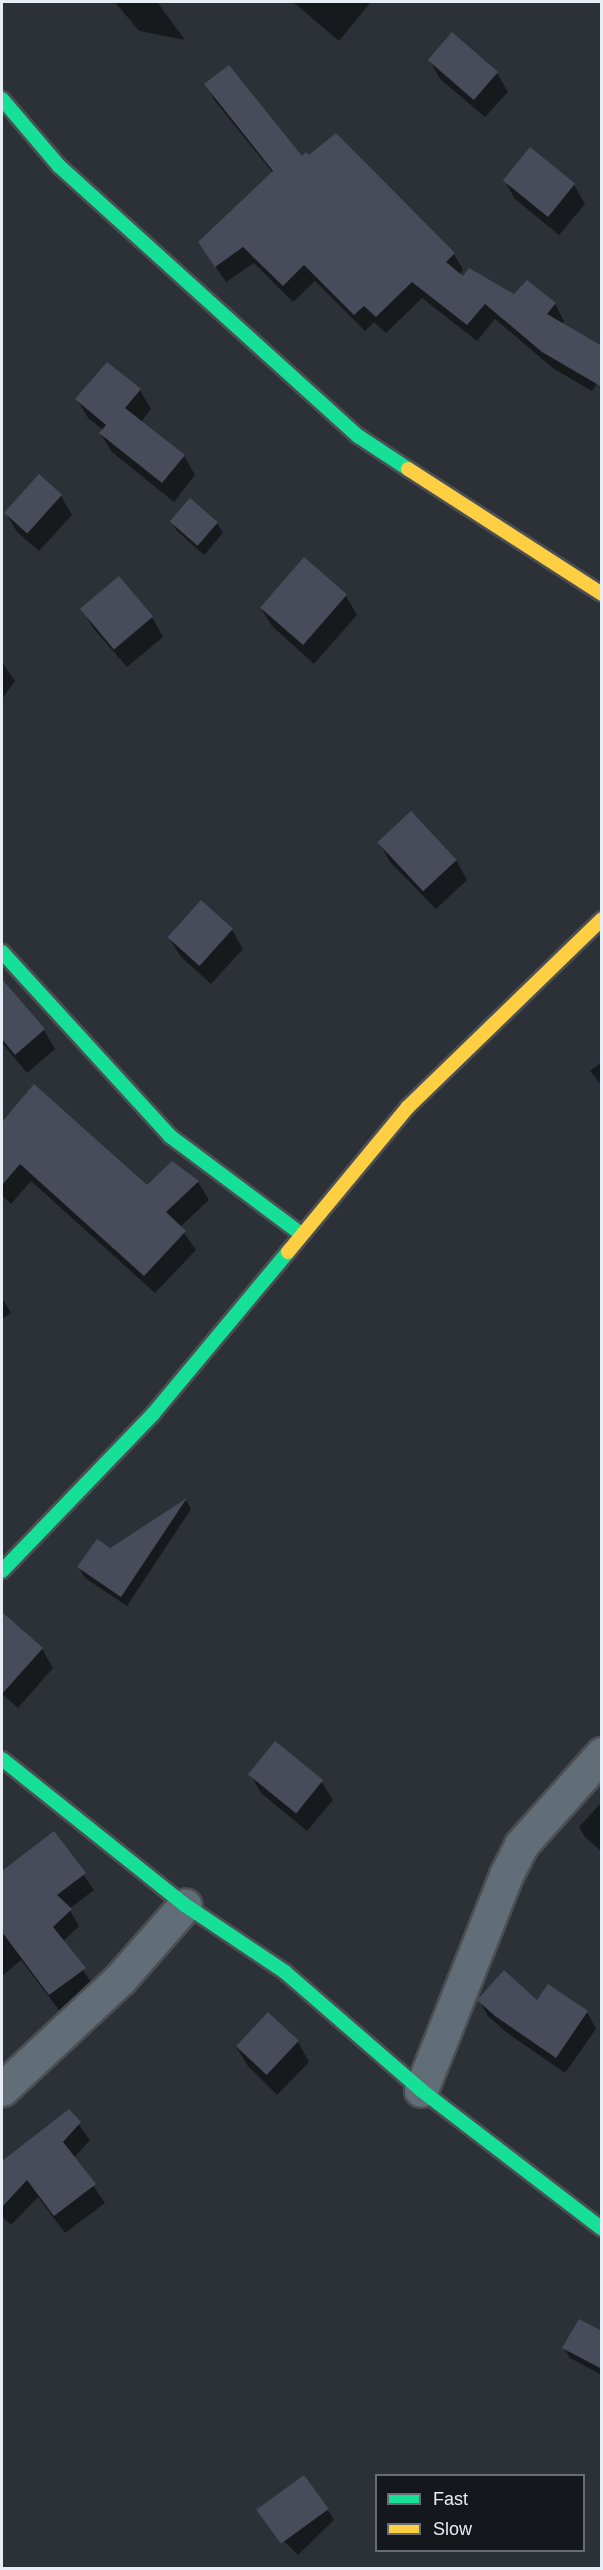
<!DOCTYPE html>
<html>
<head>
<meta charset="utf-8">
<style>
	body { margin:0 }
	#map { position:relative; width:603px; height:2570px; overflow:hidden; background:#2c3137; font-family:Arial,sans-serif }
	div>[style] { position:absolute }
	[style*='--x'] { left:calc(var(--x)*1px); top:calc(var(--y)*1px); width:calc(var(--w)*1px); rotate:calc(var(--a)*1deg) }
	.shadow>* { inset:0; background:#0007 }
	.building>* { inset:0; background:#484b59; transform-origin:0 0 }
	.roads { filter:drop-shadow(2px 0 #4b4f54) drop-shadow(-2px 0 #4b4f54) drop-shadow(0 2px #4b4f54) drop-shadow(0 -2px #4b4f54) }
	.street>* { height:33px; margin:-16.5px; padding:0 16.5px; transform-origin:16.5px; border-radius:16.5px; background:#616e78 }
	.fast>* { height:14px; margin:-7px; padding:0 7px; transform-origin:7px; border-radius:7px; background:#16e098 }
	.slow>* { height:14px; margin:-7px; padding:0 7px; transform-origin:7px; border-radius:7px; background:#ffcf43 }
	span { translate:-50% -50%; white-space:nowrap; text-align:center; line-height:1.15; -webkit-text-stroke:4.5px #14181d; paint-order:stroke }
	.frame { position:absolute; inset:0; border:3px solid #e7edf4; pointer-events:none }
	.legend { position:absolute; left:375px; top:2474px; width:210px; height:78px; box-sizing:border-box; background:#14181d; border:2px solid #686d73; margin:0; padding:8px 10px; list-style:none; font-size:18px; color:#e7edf4 }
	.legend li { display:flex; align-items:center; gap:12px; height:30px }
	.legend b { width:30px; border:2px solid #686d73 }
</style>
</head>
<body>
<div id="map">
	<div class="shadow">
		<i style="clip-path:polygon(115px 2px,157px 2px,185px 40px,139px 31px)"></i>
		<i style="clip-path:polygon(293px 2px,371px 2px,339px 41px)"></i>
		<i style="clip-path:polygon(429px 59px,497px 73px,508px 92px,485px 117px,440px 79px)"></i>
		<i style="clip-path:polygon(206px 84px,302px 159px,454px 254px,463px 270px,459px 275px,515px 296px,555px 304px,564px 321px,562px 324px,602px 375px,592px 391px,554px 369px,495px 319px,477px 341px,422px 298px,386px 333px,374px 322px,365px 331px,315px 281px,293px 302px,254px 263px,226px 282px,199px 242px,273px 173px,215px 101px)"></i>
		<i style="clip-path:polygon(504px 180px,574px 185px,585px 204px,559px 235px,515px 199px)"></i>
		<i style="clip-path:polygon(140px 390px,151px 409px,141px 422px,184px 456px,195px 475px,174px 502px,112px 452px,100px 433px,103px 430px,88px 418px,77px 399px)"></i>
		<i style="clip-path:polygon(39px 476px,61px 496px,72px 515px,39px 551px,17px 532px,6px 513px)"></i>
		<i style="clip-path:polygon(171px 521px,217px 523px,223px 533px,204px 555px,177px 531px)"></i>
		<i style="clip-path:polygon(304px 559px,346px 596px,357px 615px,314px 664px,272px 626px,260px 607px)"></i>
		<i style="clip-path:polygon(82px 609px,152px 617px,163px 637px,127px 667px,93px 628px)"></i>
		<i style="clip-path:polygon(2px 662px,15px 681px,2px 699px)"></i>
		<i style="clip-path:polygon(379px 842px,456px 860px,467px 880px,436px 909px,390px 862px)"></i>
		<i style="clip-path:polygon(232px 930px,243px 949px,211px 984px,181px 957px,169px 938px)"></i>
		<i style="clip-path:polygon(15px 997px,44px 1030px,55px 1049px,27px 1073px,2px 1043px,2px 1008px)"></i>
		<i style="clip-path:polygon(602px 1062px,602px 1086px,590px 1071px)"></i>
		<i style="clip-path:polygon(34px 1087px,147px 1188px,172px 1163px,198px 1182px,209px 1200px,180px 1227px,196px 1250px,155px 1293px,31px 1181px,11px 1204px,2px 1195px,2px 1124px)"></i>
		<i style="clip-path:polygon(2px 1298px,11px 1313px,2px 1319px)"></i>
		<i style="clip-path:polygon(186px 1500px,191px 1509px,127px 1606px,85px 1578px,79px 1567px)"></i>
		<i style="clip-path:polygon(8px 1620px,42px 1649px,53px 1668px,18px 1708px,2px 1694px,2px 1627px)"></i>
		<i style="clip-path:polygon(250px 1774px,321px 1781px,333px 1800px,307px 1831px,261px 1793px)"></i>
		<i style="clip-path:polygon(602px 1802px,602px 1852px,585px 1837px,579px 1827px)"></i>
		<i style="clip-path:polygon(54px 1833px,94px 1890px,69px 1909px,79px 1926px,63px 1941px,93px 1985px,59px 2010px,21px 1960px,2px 1976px,2px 1873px)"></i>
		<i style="clip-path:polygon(479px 2000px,537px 2003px,587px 2012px,596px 2029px,565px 2073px,506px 2032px,488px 2016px)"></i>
		<i style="clip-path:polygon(268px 2014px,298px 2042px,309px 2062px,277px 2095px,248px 2066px,236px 2047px)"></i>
		<i style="clip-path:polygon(69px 2111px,90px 2140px,74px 2158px,105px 2203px,65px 2233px,38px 2197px,11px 2225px,2px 2216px,2px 2163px)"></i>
		<i style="clip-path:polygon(602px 2333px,602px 2375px,570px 2358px,564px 2348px)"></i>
		<i style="clip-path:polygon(328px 2510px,334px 2520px,298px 2555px,270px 2527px,264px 2517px)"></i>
	</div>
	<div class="building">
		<i style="left:452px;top:32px;width:61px;height:37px;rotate:41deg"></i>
		<i style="clip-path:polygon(229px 65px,302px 156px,306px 152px,309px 155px,336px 133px,455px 253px,446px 262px,463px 276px,469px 268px,514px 294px,527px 280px,556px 303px,547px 314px,602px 346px,602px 387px,542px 352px,485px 304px,467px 325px,412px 282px,376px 317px,364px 306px,354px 315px,304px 265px,283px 286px,243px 247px,215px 267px,198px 242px,273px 171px,204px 84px)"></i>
		<i style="left:530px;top:147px;width:58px;height:43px;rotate:39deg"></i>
		<i style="clip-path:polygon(107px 362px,141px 389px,125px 408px,185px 455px,162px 483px,99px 433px,106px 425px,75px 399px)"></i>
		<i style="left:39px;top:474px;width:31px;height:52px;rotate:42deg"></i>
		<i style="left:190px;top:498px;width:37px;height:31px;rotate:41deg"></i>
		<i style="left:304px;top:557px;width:57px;height:67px;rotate:41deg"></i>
		<i style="left:119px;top:576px;width:53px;height:51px;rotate:50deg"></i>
		<i style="left:411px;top:811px;width:67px;height:46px;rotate:47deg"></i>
		<i style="left:201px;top:900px;width:43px;height:50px;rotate:42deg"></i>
		<i style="clip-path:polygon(2px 979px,45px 1029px,15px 1055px,2px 1039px)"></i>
		<i style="clip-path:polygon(34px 1084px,147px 1185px,172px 1161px,199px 1181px,166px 1212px,186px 1231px,144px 1276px,20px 1164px,2px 1185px,2px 1122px)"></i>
		<i style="clip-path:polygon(187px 1498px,121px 1597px,77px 1567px,97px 1539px,110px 1548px)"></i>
		<i style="clip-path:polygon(2px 1612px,43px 1648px,2px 1694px)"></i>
		<i style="left:275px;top:1741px;width:62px;height:43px;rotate:39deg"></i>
		<i style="clip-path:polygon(54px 1831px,86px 1873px,57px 1895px,72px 1909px,53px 1927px,86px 1968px,49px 1995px,2px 1932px,2px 1871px)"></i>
		<i style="clip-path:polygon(504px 1970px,537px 2000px,548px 1984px,588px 2011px,556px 2058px,495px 2016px,477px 2000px)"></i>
		<i style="left:268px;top:2012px;width:42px;height:47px;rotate:43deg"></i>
		<i style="clip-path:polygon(69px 2109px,81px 2122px,63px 2142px,96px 2184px,54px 2216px,27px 2180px,2px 2207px,2px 2161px)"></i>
		<i style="clip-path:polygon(579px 2319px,602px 2331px,602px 2369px,562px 2348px)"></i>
		<i style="left:304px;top:2475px;width:42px;height:59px;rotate:54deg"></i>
	</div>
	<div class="roads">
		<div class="street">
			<i style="--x:2;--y:2089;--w:161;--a:-43"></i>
			<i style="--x:120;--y:1979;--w:98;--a:-48.7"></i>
			<i style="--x:421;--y:2090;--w:231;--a:-68.4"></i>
			<i style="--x:506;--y:1875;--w:34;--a:-63"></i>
			<i style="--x:521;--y:1845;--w:122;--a:-48.3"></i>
		</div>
		<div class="fast">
			<i style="--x:2;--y:99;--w:88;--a:49.6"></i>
			<i style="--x:59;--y:166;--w:403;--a:42.1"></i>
			<i style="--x:358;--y:436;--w:60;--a:33.4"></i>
			<i style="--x:2;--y:952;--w:249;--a:47.6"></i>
			<i style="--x:170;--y:1136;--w:164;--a:36.8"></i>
			<i style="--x:2;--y:1571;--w:218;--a:-46.1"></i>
			<i style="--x:153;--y:1414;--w:211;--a:-50.2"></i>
			<i style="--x:2;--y:1759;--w:234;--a:38.6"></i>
			<i style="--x:185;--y:1905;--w:120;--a:33.8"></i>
			<i style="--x:285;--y:1972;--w:180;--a:40.9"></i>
			<i style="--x:421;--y:2090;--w:228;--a:37.5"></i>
		</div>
		<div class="slow">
			<i style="--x:408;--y:469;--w:231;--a:32.8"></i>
			<i style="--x:288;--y:1252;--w:188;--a:-50.4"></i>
			<i style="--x:408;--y:1107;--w:270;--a:-44.1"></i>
		</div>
	</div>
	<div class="frame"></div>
	<ul class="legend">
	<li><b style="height:8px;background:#16e098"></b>Fast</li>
	<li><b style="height:8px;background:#ffcf43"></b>Slow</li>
	</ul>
</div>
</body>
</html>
